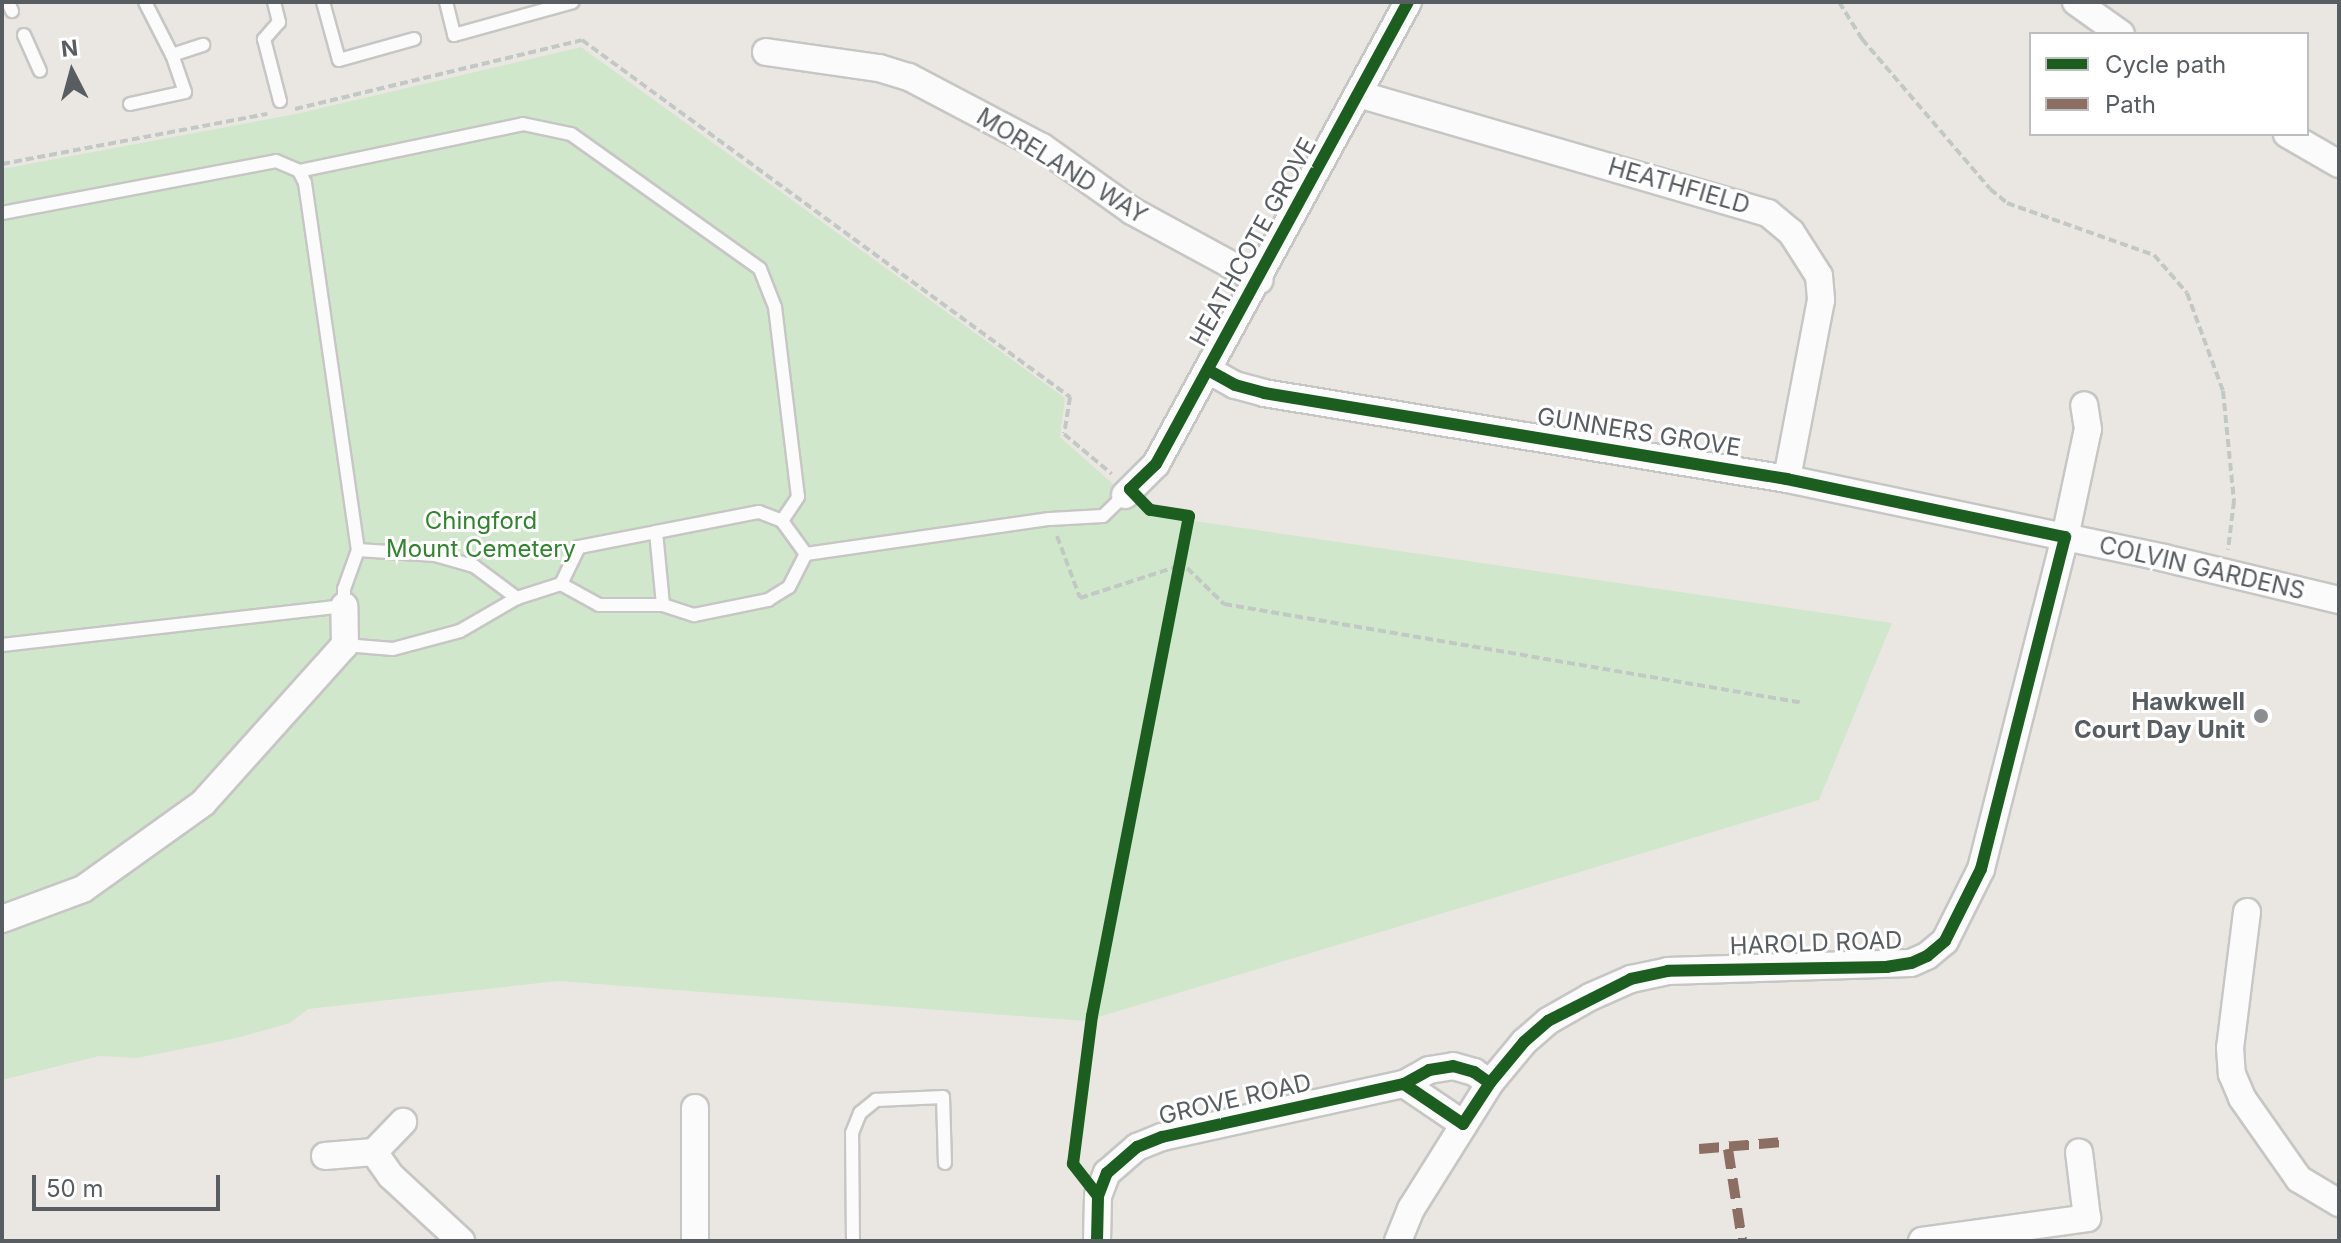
<!DOCTYPE html>
<html>
<head>
<meta charset="utf-8">
<style>
	body { margin:0 }
	#map { position:relative; width:2341px; height:1243px; overflow:hidden; background:#eae7e2; font-family:Inter,sans-serif }
	div>[style] { position:absolute }
	[style*='--x'] { left:calc(var(--x)*1px); top:calc(var(--y)*1px); width:calc(var(--w)*1px); rotate:calc(var(--a)*1deg) }
	.green>* { inset:0; background:#d1e7cb }
	.path>* { height:4px; margin-top:-2px; transform-origin:0; background:repeating-linear-gradient(90deg,#c2c9c5 0 8px,transparent 0 12px) }
	.roads { filter:drop-shadow(2px 0 #c6c6c5) drop-shadow(-2px 0 #c6c6c5) drop-shadow(0 2px #c6c6c5) drop-shadow(0 -2px #c6c6c5) }
	.lane>* { height:12px; margin:-6px; padding:0 6px; transform-origin:6px; border-radius:6px; background:#fcfbfb }
	.street>* { height:26px; margin:-13px; padding:0 13px; transform-origin:13px; border-radius:13px; background:#fcfbfb }
	.quiet>* { height:10px; margin-top:-5px; transform-origin:0; background:repeating-linear-gradient(90deg,#8d6e63 0 20px,transparent 0 30px) }
	.cycleway>* { height:12px; margin:-6px; padding:0 6px; transform-origin:6px; border-radius:6px; background:#1b5e20 }
	.dots>* { width:22px; height:22px; translate:-50% -50%; box-sizing:border-box; border:4px solid #fff; border-radius:50% }
	span { translate:-50% -50%; white-space:nowrap; text-align:center; line-height:1.15; -webkit-text-stroke:6px #fff; paint-order:stroke }
	.street-label { font-size:24px; color:#585d62 }
	.park-label { font-size:24px; color:#31842e }
	.poi-label { font-size:24px; color:#585d62; font-weight:700 }
	.right { translate:-100% -50%; text-align:right }
	.frame { position:absolute; inset:0; border:4px solid #585d62; pointer-events:none }
	.legend { position:absolute; left:2029px; top:32px; width:280px; height:104px; box-sizing:border-box; background:#fff; border:2px solid #bcbec0; margin:0; padding:10px 14px; list-style:none; font-size:24px; color:#585d62 }
	.legend li { display:flex; align-items:center; gap:16px; height:40px }
	.legend b { width:40px; border:2px solid #bcbec0 }
	.north { position:absolute; left:32px; top:32px; width:80px; height:80px; -webkit-text-stroke:6px #fff; paint-order:stroke; rotate:354deg; font-size:22px; font-weight:700; line-height:32px; text-align:center; color:#585d62 }
	.north::after { content:''; display:block; margin:auto; width:28px; height:36px; background:#585d62; clip-path:polygon(50% 0,100% 100%,50% 72%,0 100%) }
	.scale { position:absolute; left:32px; top:1175px; width:188px; height:36px; box-sizing:border-box; border:4px solid #585d62; border-top:0; padding-left:10px; font-size:24px; line-height:28px; white-space:nowrap; color:#585d62; -webkit-text-stroke:6px #fff; paint-order:stroke }
</style>
</head>
<body>
<div id="map">
	<div class="green">
		<i style="clip-path:polygon(581px 47px,1065px 398px,1060px 437px,1147px 514px,1892px 623px,1819px 800px,1085px 1021px,558px 981px,308px 1009px,290px 1023px,237px 1038px,137px 1058px,99px 1056px,2px 1080px,2px 169px,296px 114px)"></i>
	</div>
	<div class="path">
		<i style="--x:1839;--y:2;--w:44;--a:58.1"></i>
		<i style="--x:1862;--y:39;--w:197;--a:49.5"></i>
		<i style="--x:1990;--y:189;--w:22;--a:39"></i>
		<i style="--x:2007;--y:203;--w:156;--a:19.5"></i>
		<i style="--x:2154;--y:255;--w:50;--a:49"></i>
		<i style="--x:2187;--y:293;--w:104;--a:69.8"></i>
		<i style="--x:2223;--y:391;--w:111;--a:84.3"></i>
		<i style="--x:2234;--y:501;--w:49;--a:97"></i>
		<i style="--x:295;--y:109;--w:295;--a:-13.5"></i>
		<i style="--x:582;--y:40;--w:605;--a:36.19"></i>
		<i style="--x:1070;--y:397;--w:37;--a:99"></i>
		<i style="--x:1064;--y:434;--w:62;--a:39.8"></i>
		<i style="--x:2;--y:164;--w:270;--a:-10.7"></i>
		<i style="--x:1057;--y:536;--w:66;--a:69.6"></i>
		<i style="--x:1080;--y:598;--w:101;--a:-17.9"></i>
		<i style="--x:1176;--y:567;--w:11;--a:5"></i>
		<i style="--x:1187;--y:568;--w:52;--a:44.2"></i>
		<i style="--x:1224;--y:604;--w:588;--a:9.69"></i>
		<i style="--x:1080;--y:1174;--w:12;--a:-125"></i>
		<i style="--x:1073;--y:1164;--w:149;--a:-82.7"></i>
		<i style="--x:1092;--y:1016;--w:509;--a:-79.02"></i>
		<i style="--x:1189;--y:516;--w:43;--a:-167.9"></i>
	</div>
	<div class="roads">
		<div class="lane">
			<i style="--x:8;--y:2;--w:10;--a:66"></i>
			<i style="--x:145;--y:2;--w:59;--a:63"></i>
			<i style="--x:274;--y:2;--w:21;--a:76"></i>
			<i style="--x:279;--y:22;--w:23;--a:131"></i>
			<i style="--x:264;--y:39;--w:64;--a:75.5"></i>
			<i style="--x:323;--y:2;--w:60;--a:74.6"></i>
			<i style="--x:339;--y:60;--w:78;--a:-15.6"></i>
			<i style="--x:446;--y:2;--w:34;--a:76"></i>
			<i style="--x:454;--y:35;--w:123;--a:-15.5"></i>
			<i style="--x:24;--y:35;--w:39;--a:66"></i>
			<i style="--x:130;--y:104;--w:56;--a:-12.3"></i>
			<i style="--x:185;--y:92;--w:39;--a:-109"></i>
			<i style="--x:172;--y:55;--w:33;--a:-18"></i>
			<i style="--x:299;--y:171;--w:229;--a:-11.8"></i>
			<i style="--x:523;--y:124;--w:49;--a:11.8"></i>
			<i style="--x:571;--y:134;--w:232;--a:35.5"></i>
			<i style="--x:760;--y:269;--w:41;--a:68.5"></i>
			<i style="--x:775;--y:307;--w:191;--a:83.1"></i>
			<i style="--x:798;--y:497;--w:29;--a:124"></i>
			<i style="--x:2;--y:213;--w:279;--a:-10.7"></i>
			<i style="--x:276;--y:161;--w:25;--a:23"></i>
			<i style="--x:299;--y:171;--w:13;--a:63"></i>
			<i style="--x:305;--y:183;--w:371;--a:81.8"></i>
			<i style="--x:358;--y:550;--w:41;--a:109.7"></i>
			<i style="--x:344;--y:589;--w:17;--a:90"></i>
			<i style="--x:344;--y:606;--w:344;--a:173.5"></i>
			<i style="--x:656;--y:532;--w:73;--a:84.5"></i>
			<i style="--x:358;--y:550;--w:77;--a:3.7"></i>
			<i style="--x:435;--y:555;--w:41;--a:15.8"></i>
			<i style="--x:474;--y:566;--w:54;--a:36.7"></i>
			<i style="--x:561;--y:584;--w:43;--a:28.9"></i>
			<i style="--x:599;--y:605;--w:64;--a:0"></i>
			<i style="--x:663;--y:605;--w:33;--a:18"></i>
			<i style="--x:694;--y:615;--w:76;--a:-11.5"></i>
			<i style="--x:768;--y:600;--w:25;--a:-32"></i>
			<i style="--x:789;--y:587;--w:37;--a:-63"></i>
			<i style="--x:345;--y:645;--w:48;--a:4.8"></i>
			<i style="--x:393;--y:649;--w:69;--a:-15"></i>
			<i style="--x:460;--y:631;--w:66;--a:-30.1"></i>
			<i style="--x:517;--y:598;--w:46;--a:-17.7"></i>
			<i style="--x:561;--y:584;--w:41;--a:-64.1"></i>
			<i style="--x:579;--y:547;--w:78;--a:-11"></i>
			<i style="--x:656;--y:532;--w:105;--a:-11"></i>
			<i style="--x:759;--y:512;--w:25;--a:21"></i>
			<i style="--x:782;--y:521;--w:41;--a:54"></i>
			<i style="--x:806;--y:554;--w:246;--a:-8.2"></i>
			<i style="--x:1050;--y:519;--w:53;--a:-3.2"></i>
			<i style="--x:1103;--y:516;--w:30;--a:-44"></i>
			<i style="--x:853;--y:1241;--w:108;--a:-90.5"></i>
			<i style="--x:852;--y:1133;--w:22;--a:-68"></i>
			<i style="--x:860;--y:1113;--w:21;--a:-39"></i>
			<i style="--x:876;--y:1100;--w:67;--a:-2.6"></i>
			<i style="--x:943;--y:1097;--w:66;--a:88.3"></i>
		</div>
		<div class="street">
			<i style="--x:2076;--y:2;--w:55;--a:35.4"></i>
			<i style="--x:766;--y:52;--w:114;--a:8.1"></i>
			<i style="--x:879;--y:68;--w:31;--a:17"></i>
			<i style="--x:909;--y:77;--w:150;--a:27.8"></i>
			<i style="--x:1042;--y:147;--w:110;--a:35.4"></i>
			<i style="--x:1132;--y:211;--w:145;--a:28.5"></i>
			<i style="--x:1358;--y:94;--w:427;--a:16.2"></i>
			<i style="--x:1768;--y:213;--w:30;--a:40"></i>
			<i style="--x:1791;--y:232;--w:52;--a:57.5"></i>
			<i style="--x:1819;--y:276;--w:24;--a:85"></i>
			<i style="--x:1821;--y:300;--w:182;--a:100.8"></i>
			<i style="--x:2287;--y:134;--w:60;--a:30"></i>
			<i style="--x:1208;--y:370;--w:31;--a:29"></i>
			<i style="--x:1235;--y:385;--w:30;--a:15"></i>
			<i style="--x:1264;--y:393;--w:530;--a:9.34"></i>
			<i style="--x:1787;--y:479;--w:385;--a:11.8"></i>
			<i style="--x:2164;--y:558;--w:180;--a:13.5"></i>
			<i style="--x:1125;--y:495;--w:44;--a:-45"></i>
			<i style="--x:1156;--y:464;--w:526;--a:-61.39"></i>
			<i style="--x:2247;--y:912;--w:137;--a:97.1"></i>
			<i style="--x:2230;--y:1048;--w:26;--a:86"></i>
			<i style="--x:2232;--y:1074;--w:26;--a:67"></i>
			<i style="--x:2242;--y:1098;--w:99;--a:54.9"></i>
			<i style="--x:2299;--y:1179;--w:47;--a:31"></i>
			<i style="--x:2;--y:919;--w:86;--a:-20.3"></i>
			<i style="--x:83;--y:889;--w:148;--a:-35.6"></i>
			<i style="--x:203;--y:803;--w:212;--a:-48.1"></i>
			<i style="--x:345;--y:645;--w:39;--a:-91"></i>
			<i style="--x:1404;--y:1084;--w:71;--a:34.1"></i>
			<i style="--x:374;--y:1152;--w:29;--a:55"></i>
			<i style="--x:391;--y:1176;--w:96;--a:42.9"></i>
			<i style="--x:325;--y:1156;--w:49;--a:-4.7"></i>
			<i style="--x:374;--y:1152;--w:42;--a:-46"></i>
			<i style="--x:695;--y:1241;--w:133;--a:-90"></i>
			<i style="--x:1097;--y:1241;--w:45;--a:-88.7"></i>
			<i style="--x:1098;--y:1196;--w:25;--a:-69"></i>
			<i style="--x:1107;--y:1173;--w:40;--a:-41"></i>
			<i style="--x:1137;--y:1147;--w:27;--a:-22"></i>
			<i style="--x:1162;--y:1137;--w:248;--a:-12.4"></i>
			<i style="--x:1404;--y:1084;--w:29;--a:-29"></i>
			<i style="--x:1429;--y:1070;--w:24;--a:-9"></i>
			<i style="--x:1453;--y:1066;--w:22;--a:16"></i>
			<i style="--x:1474;--y:1072;--w:19;--a:35"></i>
			<i style="--x:1398;--y:1241;--w:35;--a:-68"></i>
			<i style="--x:1411;--y:1209;--w:149;--a:-57.9"></i>
			<i style="--x:1490;--y:1083;--w:53;--a:-50.3"></i>
			<i style="--x:1524;--y:1042;--w:32;--a:-41"></i>
			<i style="--x:1548;--y:1021;--w:48;--a:-29.7"></i>
			<i style="--x:1590;--y:997;--w:45;--a:-23.7"></i>
			<i style="--x:1631;--y:979;--w:38;--a:-12"></i>
			<i style="--x:1668;--y:971;--w:243;--a:-1.9"></i>
			<i style="--x:1911;--y:963;--w:17;--a:-24"></i>
			<i style="--x:1927;--y:956;--w:23;--a:-40"></i>
			<i style="--x:1945;--y:941;--w:80;--a:-63.4"></i>
			<i style="--x:1981;--y:869;--w:342;--a:-75.8"></i>
			<i style="--x:2065;--y:537;--w:110;--a:-78"></i>
			<i style="--x:2088;--y:429;--w:24;--a:-99"></i>
			<i style="--x:1922;--y:1241;--w:167;--a:-7.9"></i>
			<i style="--x:2087;--y:1218;--w:66;--a:-96.9"></i>
		</div>
	</div>
	<div class="quiet">
		<i style="--x:1699;--y:1149;--w:86;--a:-4.7"></i>
		<i style="--x:1728;--y:1149;--w:93;--a:81.3"></i>
	</div>
	<div class="cycleway">
		<i style="--x:1208;--y:370;--w:31;--a:29"></i>
		<i style="--x:1235;--y:385;--w:30;--a:15"></i>
		<i style="--x:1264;--y:393;--w:530;--a:9.34"></i>
		<i style="--x:1787;--y:479;--w:284;--a:11.8"></i>
		<i style="--x:2065;--y:537;--w:342;--a:104.2"></i>
		<i style="--x:1981;--y:869;--w:80;--a:116.6"></i>
		<i style="--x:1945;--y:941;--w:23;--a:140"></i>
		<i style="--x:1927;--y:956;--w:17;--a:156"></i>
		<i style="--x:1911;--y:963;--w:24;--a:171"></i>
		<i style="--x:1887;--y:967;--w:219;--a:179"></i>
		<i style="--x:1668;--y:971;--w:38;--a:168"></i>
		<i style="--x:1631;--y:979;--w:93;--a:153.2"></i>
		<i style="--x:1548;--y:1021;--w:32;--a:139"></i>
		<i style="--x:1524;--y:1042;--w:53;--a:129.7"></i>
		<i style="--x:1490;--y:1083;--w:49;--a:123.4"></i>
		<i style="--x:1463;--y:1124;--w:71;--a:-145.9"></i>
		<i style="--x:1098;--y:1196;--w:41;--a:-128"></i>
		<i style="--x:1073;--y:1164;--w:149;--a:-82.7"></i>
		<i style="--x:1092;--y:1016;--w:509;--a:-79.02"></i>
		<i style="--x:1189;--y:516;--w:39;--a:-171"></i>
		<i style="--x:1150;--y:510;--w:29;--a:-134"></i>
		<i style="--x:1130;--y:489;--w:36;--a:-44"></i>
		<i style="--x:1156;--y:464;--w:526;--a:-61.39"></i>
		<i style="--x:1097;--y:1241;--w:45;--a:-88.7"></i>
		<i style="--x:1098;--y:1196;--w:25;--a:-69"></i>
		<i style="--x:1107;--y:1173;--w:40;--a:-41"></i>
		<i style="--x:1137;--y:1147;--w:27;--a:-22"></i>
		<i style="--x:1162;--y:1137;--w:248;--a:-12.4"></i>
		<i style="--x:1404;--y:1084;--w:29;--a:-29"></i>
		<i style="--x:1429;--y:1070;--w:24;--a:-9"></i>
		<i style="--x:1453;--y:1066;--w:22;--a:16"></i>
		<i style="--x:1474;--y:1072;--w:19;--a:35"></i>
	</div>
	<div class="dots">
		<i style="left:2261px;top:716px;background:#8b8d8f"></i>
	</div>
	<div class="street-label">
		<span style="left:1062px;top:166px;rotate:32deg">MORELAND WAY</span>
		<span style="left:1679px;top:186px;rotate:16deg">HEATHFIELD</span>
		<span style="left:1253px;top:242px;rotate:-61deg">HEATHCOTE GROVE</span>
		<span style="left:1639px;top:432px;rotate:9deg">GUNNERS GROVE</span>
		<span style="left:2202px;top:568px;rotate:13deg">COLVIN GARDENS</span>
		<span style="left:1816px;top:943px;rotate:-2deg">HAROLD ROAD</span>
		<span style="left:1235px;top:1099px;rotate:-13deg">GROVE ROAD</span>
	</div>
	<div class="park-label">
		<span style="left:481px;top:535px">Chingford<br>Mount Cemetery</span>
	</div>
	<div class="poi-label">
		<span class="right" style="left:2245px;top:716px">Hawkwell<br>Court Day Unit</span>
	</div>
	<div class="frame"></div>
	<ul class="legend">
	<li><b style="height:10px;background:#1b5e20"></b>Cycle path</li>
	<li><b style="height:10px;background:#8d6e63"></b>Path</li>
	</ul>
	<div class="north">N</div>
	<div class="scale">50 m</div>
</div>
</body>
</html>
